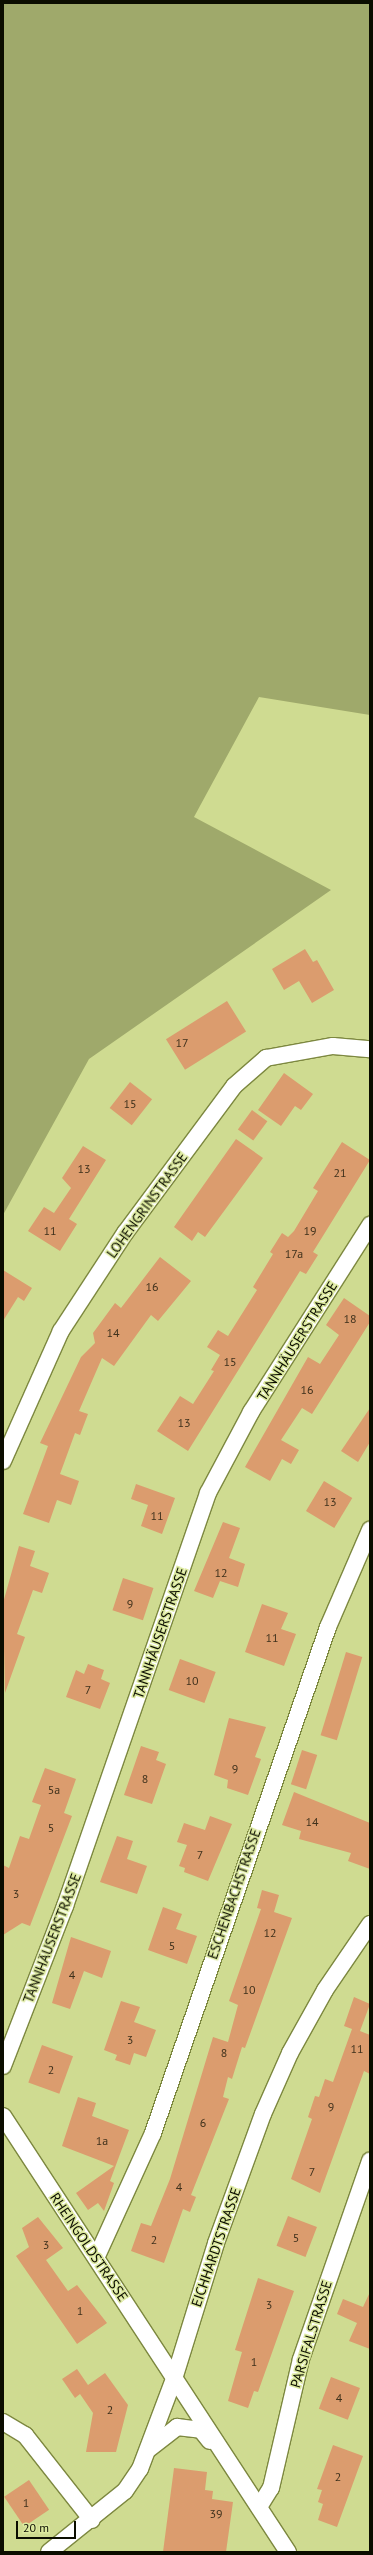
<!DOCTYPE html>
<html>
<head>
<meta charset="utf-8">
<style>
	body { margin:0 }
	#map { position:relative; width:373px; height:2555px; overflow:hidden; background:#cfdb91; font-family:"PT Sans",sans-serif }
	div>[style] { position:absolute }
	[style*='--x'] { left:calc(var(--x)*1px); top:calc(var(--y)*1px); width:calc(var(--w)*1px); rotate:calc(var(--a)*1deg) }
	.forest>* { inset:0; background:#9fa96b }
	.building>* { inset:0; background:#db9c6e; transform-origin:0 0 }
	.roads { filter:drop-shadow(1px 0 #7d8840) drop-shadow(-1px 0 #7d8840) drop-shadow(0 1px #7d8840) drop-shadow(0 -1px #7d8840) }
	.minor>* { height:16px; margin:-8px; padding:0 8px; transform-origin:8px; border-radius:8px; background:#fff }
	span { translate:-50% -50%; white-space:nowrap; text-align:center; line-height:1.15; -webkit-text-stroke:3px #dce99e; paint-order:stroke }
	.number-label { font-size:12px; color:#3f311c }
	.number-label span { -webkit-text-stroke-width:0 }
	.street-label { font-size:14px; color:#0b0d00 }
	.frame { position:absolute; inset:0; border:4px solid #0b0d00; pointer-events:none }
	.scale { position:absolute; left:16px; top:2521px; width:60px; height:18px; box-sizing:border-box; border:2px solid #0b0d00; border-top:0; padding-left:5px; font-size:12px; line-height:14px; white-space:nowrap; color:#0b0d00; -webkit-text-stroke:3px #dce99e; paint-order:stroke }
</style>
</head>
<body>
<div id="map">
	<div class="forest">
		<i style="clip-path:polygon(3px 3px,370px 3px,370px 715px,259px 697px,194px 817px,331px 890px,89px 1059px,3px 1215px)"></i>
	</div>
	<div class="building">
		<i style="clip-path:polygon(305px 949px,313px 962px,317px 960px,334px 990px,312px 1003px,299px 981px,284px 990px,272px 969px)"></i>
		<i style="left:227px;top:1001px;width:36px;height:72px;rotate:58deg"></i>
		<i style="clip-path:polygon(284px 1073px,313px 1094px,301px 1110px,295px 1106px,281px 1126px,258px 1110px)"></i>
		<i style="left:130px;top:1082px;width:28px;height:33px;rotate:38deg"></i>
		<i style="left:252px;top:1110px;width:19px;height:24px;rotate:36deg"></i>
		<i style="clip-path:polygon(236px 1139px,263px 1158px,205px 1237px,198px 1232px,192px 1241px,174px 1227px)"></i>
		<i style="clip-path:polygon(342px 1142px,370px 1160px,313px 1252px,318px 1255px,306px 1274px,300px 1271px,188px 1451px,157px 1431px,180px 1396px,193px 1404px,214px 1371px,211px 1370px,220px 1355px,207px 1347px,218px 1330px,228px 1336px,257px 1290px,253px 1287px,273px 1254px,270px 1252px,282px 1233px,288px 1237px,294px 1231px,318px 1191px,313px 1188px)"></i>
		<i style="clip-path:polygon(83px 1146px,106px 1160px,69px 1219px,77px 1224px,60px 1251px,28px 1231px,44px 1207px,54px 1213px,71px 1188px,62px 1178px)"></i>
		<i style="clip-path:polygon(160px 1257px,191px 1281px,158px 1321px,151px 1315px,114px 1366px,102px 1358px,79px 1411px,88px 1414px,80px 1435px,75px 1433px,60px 1474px,79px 1481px,71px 1505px,57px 1500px,49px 1523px,23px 1514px,48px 1446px,40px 1443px,81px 1357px,95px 1343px,93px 1333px,115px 1303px,121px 1308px)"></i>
		<i style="clip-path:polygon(3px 1270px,32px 1288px,24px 1301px,18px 1297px,3px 1321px)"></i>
		<i style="clip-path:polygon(344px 1298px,370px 1316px,370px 1322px,312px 1414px,302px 1408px,281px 1440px,299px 1450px,291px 1464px,282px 1459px,270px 1481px,245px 1467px,308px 1357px,320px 1364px,339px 1335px,326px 1325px)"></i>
		<i style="clip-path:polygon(370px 1408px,370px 1442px,358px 1462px,341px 1451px)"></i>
		<i style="left:324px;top:1481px;width:33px;height:35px;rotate:31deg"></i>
		<i style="clip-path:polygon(136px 1484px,175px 1498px,162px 1534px,141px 1526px,148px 1505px,131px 1499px)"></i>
		<i style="clip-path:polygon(223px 1522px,240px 1528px,229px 1558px,245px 1564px,238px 1587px,220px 1581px,213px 1598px,194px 1591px)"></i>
		<i style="clip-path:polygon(19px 1546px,35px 1551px,30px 1566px,49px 1573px,42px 1593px,33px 1590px,17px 1634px,25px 1637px,5px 1693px,3px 1603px)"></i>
		<i style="left:123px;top:1578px;width:32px;height:34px;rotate:18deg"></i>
		<i style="clip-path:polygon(262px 1604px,288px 1613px,281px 1629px,296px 1634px,284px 1666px,245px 1652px)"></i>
		<i style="left:346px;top:1652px;width:17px;height:87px;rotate:17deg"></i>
		<i style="left:180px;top:1659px;width:38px;height:33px;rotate:20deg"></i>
		<i style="clip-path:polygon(88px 1664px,104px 1670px,101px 1679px,110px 1683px,100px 1709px,66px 1697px,76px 1670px,84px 1674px)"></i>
		<i style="clip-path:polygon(229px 1718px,266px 1727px,255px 1757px,261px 1759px,248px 1795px,227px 1788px,228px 1780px,214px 1775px)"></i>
		<i style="clip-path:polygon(141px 1746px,159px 1752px,156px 1760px,166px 1764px,152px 1804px,124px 1795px)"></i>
		<i style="left:302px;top:1750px;width:16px;height:36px;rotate:18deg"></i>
		<i style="clip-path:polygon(45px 1768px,76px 1779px,64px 1813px,72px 1816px,30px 1926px,22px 1923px,3px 1935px,3px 1865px,9px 1868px,20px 1836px,29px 1839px,41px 1805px,32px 1802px)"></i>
		<i style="clip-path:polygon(294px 1792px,370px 1823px,370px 1869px,348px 1861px,351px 1853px,299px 1839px,301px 1831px,282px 1825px)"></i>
		<i style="clip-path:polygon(210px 1816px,232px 1824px,208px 1881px,184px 1872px,185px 1868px,179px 1866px,187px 1845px,177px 1842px,184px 1823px,205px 1830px)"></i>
		<i style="clip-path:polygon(117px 1836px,133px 1841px,127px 1859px,147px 1866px,137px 1894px,100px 1882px)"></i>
		<i style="clip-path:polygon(262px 1890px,279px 1895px,274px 1912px,292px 1918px,245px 2048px,242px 2047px,232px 2079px,228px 2077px,223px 2097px,229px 2099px,191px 2195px,196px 2197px,190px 2212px,183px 2209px,164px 2263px,131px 2251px,141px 2223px,151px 2226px,170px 2179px,213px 2037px,228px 2042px,238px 2005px,229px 2001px,261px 1909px,257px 1908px)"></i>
		<i style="clip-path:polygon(163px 1907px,182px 1914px,176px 1929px,197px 1936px,187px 1964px,148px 1950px)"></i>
		<i style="clip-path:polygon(71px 1937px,111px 1951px,102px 1978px,84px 1971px,70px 2009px,52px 2003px)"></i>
		<i style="clip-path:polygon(354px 1997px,370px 2004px,360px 2031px,370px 2035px,370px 2074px,364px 2071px,320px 2193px,291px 2179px,312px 2119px,308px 2117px,315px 2096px,319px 2097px,325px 2079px,333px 2082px,352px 2029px,344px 2026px)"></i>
		<i style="clip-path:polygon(121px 2001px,140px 2007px,134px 2022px,156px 2030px,146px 2057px,134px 2053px,130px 2065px,115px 2060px,117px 2055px,104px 2050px)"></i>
		<i style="left:42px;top:2045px;width:33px;height:40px;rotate:20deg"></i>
		<i style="clip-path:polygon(78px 2097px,96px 2103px,92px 2116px,129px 2130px,110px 2181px,114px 2183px,104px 2211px,98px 2203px,88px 2210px,76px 2193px,114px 2166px,62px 2146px)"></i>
		<i style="left:288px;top:2216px;width:31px;height:32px;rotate:21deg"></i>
		<i style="clip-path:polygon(38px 2217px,63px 2248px,46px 2260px,68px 2291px,77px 2285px,107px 2323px,77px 2344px,16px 2256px,29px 2247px,22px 2228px)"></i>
		<i style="clip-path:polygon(258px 2278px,294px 2291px,258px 2392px,254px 2391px,248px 2408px,228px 2401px,242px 2352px,235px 2350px)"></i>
		<i style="clip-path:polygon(370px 2292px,370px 2349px,349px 2341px,357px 2323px,337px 2314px,343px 2299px,363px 2307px)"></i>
		<i style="clip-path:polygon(77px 2369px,88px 2385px,105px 2373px,128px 2405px,116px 2452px,86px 2452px,93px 2413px,80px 2394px,75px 2398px,62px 2379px)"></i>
		<i style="left:331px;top:2377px;width:31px;height:34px;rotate:21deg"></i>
		<i style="clip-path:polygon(333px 2445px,363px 2456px,337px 2527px,318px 2520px,323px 2504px,318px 2502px,322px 2490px,317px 2489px)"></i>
		<i style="clip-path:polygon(174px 2468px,207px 2472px,205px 2490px,213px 2491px,212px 2499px,233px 2502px,226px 2552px,163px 2552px)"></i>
		<i style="left:29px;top:2480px;width:36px;height:30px;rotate:56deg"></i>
	</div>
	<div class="roads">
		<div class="minor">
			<i style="--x:3;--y:1461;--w:142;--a:-66"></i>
			<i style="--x:61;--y:1331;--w:117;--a:-56.9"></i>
			<i style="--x:125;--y:1233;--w:183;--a:-53.4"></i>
			<i style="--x:234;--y:1086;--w:43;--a:-41.2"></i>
			<i style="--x:266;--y:1058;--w:68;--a:-10.2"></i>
			<i style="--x:333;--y:1046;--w:37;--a:5"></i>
			<i style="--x:3;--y:2066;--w:172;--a:-68.8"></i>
			<i style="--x:65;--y:1906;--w:437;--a:-70.9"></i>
			<i style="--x:208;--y:1493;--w:92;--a:-62"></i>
			<i style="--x:251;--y:1412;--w:222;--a:-57.5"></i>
			<i style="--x:3;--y:2116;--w:521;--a:56.83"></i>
			<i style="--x:97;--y:2256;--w:135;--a:-65.5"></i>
			<i style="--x:153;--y:2133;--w:535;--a:-70.92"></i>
			<i style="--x:328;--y:1627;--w:106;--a:-66.6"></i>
			<i style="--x:3;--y:2422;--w:26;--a:31"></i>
			<i style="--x:25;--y:2435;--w:108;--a:51.8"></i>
			<i style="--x:149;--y:2449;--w:36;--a:-38"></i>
			<i style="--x:177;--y:2427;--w:24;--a:7"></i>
			<i style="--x:201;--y:2430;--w:14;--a:51"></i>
			<i style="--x:259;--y:2507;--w:22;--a:-58"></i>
			<i style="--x:271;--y:2488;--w:132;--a:-76.9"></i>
			<i style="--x:301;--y:2359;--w:210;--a:-70.8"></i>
			<i style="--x:49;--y:2552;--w:97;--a:-38.8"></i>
			<i style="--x:125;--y:2491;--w:27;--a:-56"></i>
			<i style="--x:140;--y:2469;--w:96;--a:-69.3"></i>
			<i style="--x:174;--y:2379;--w:142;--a:-72.8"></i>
			<i style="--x:216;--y:2243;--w:137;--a:-70"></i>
			<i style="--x:263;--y:2114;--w:67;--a:-66.1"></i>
			<i style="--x:290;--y:2053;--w:72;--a:-60.9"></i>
			<i style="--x:325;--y:1990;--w:80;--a:-55.7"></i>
		</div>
	</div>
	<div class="number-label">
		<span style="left:182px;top:1043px">17</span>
		<span style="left:130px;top:1104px">15</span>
		<span style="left:84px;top:1169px">13</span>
		<span style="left:340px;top:1173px">21</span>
		<span style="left:50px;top:1231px">11</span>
		<span style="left:310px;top:1231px">19</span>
		<span style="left:294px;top:1254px">17a</span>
		<span style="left:152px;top:1287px">16</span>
		<span style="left:350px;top:1319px">18</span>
		<span style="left:113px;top:1333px">14</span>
		<span style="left:230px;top:1362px">15</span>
		<span style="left:307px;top:1390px">16</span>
		<span style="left:184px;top:1423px">13</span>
		<span style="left:330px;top:1502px">13</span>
		<span style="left:157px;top:1516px">11</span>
		<span style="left:221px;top:1573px">12</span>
		<span style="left:130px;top:1604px">9</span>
		<span style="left:272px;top:1638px">11</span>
		<span style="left:192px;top:1681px">10</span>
		<span style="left:88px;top:1690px">7</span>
		<span style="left:235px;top:1769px">9</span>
		<span style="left:145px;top:1779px">8</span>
		<span style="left:54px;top:1790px">5a</span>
		<span style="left:312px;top:1822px">14</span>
		<span style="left:51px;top:1828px">5</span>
		<span style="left:200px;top:1855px">7</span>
		<span style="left:16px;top:1894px">3</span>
		<span style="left:270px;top:1933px">12</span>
		<span style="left:172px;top:1946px">5</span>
		<span style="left:72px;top:1975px">4</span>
		<span style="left:249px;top:1990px">10</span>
		<span style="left:130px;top:2040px">3</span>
		<span style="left:357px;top:2049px">11</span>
		<span style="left:224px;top:2053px">8</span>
		<span style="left:51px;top:2070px">2</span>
		<span style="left:331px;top:2107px">9</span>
		<span style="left:203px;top:2123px">6</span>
		<span style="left:102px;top:2141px">1a</span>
		<span style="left:312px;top:2172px">7</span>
		<span style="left:179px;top:2187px">4</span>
		<span style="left:296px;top:2238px">5</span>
		<span style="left:154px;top:2240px">2</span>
		<span style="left:46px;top:2245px">3</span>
		<span style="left:269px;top:2305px">3</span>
		<span style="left:80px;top:2311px">1</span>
		<span style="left:254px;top:2362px">1</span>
		<span style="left:339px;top:2398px">4</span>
		<span style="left:110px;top:2410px">2</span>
		<span style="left:338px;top:2477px">2</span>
		<span style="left:26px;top:2503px">1</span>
		<span style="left:216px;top:2514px">39</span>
	</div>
	<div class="street-label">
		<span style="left:147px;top:1205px;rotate:-54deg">LOHENGRINSTRASSE</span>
		<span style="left:297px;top:1341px;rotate:-58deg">TANNHÄUSERSTRASSE</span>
		<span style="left:160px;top:1633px;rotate:-71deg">TANNHÄUSERSTRASSE</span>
		<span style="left:234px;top:1894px;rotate:-71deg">ESCHENBACHSTRASSE</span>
		<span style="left:52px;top:1938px;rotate:-69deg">TANNHÄUSERSTRASSE</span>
		<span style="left:89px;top:2247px;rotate:56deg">RHEINGOLDSTRASSE</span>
		<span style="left:216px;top:2247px;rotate:-71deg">EICHHARDTSTRASSE</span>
		<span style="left:311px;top:2334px;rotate:-73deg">PARSIFALSTRASSE</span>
	</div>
	<div class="frame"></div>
	<div class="scale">20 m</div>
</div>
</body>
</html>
